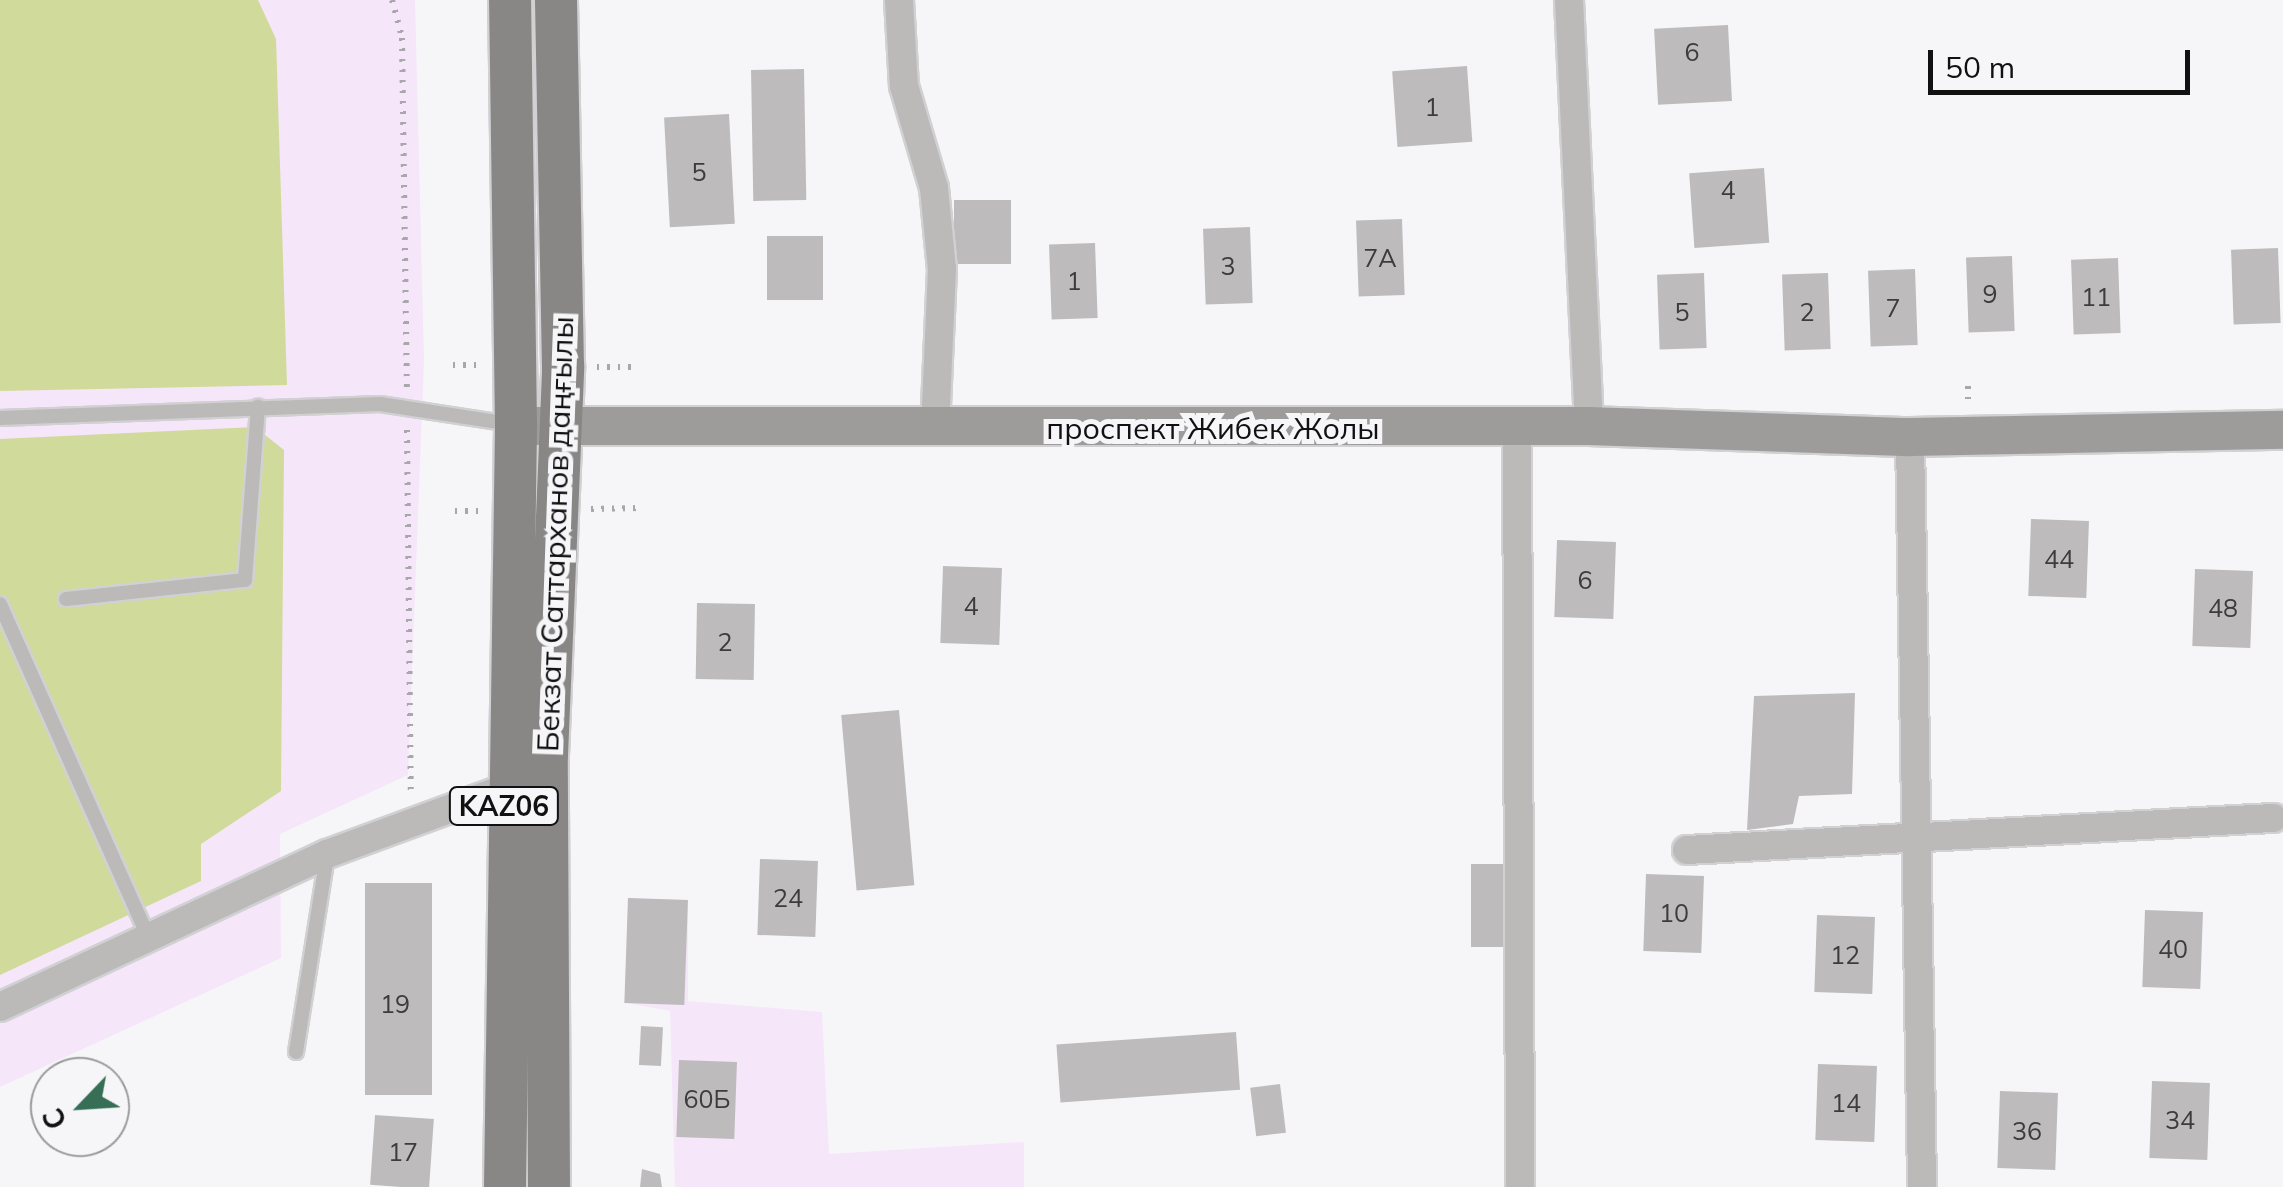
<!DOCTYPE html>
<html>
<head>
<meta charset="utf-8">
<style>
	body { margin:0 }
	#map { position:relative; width:2283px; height:1187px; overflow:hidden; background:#f6f6f9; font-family:Mulish,sans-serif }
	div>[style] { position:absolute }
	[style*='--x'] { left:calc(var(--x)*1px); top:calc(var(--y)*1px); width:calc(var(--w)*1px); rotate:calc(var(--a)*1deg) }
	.commercial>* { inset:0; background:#f6e6f9 }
	.green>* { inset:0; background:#d0da9b }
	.building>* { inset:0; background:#bebbbc; transform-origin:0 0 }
	.path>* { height:6px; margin-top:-3px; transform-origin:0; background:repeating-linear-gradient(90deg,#a8a8aa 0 2.5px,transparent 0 10.5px) }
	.roads { filter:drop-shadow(2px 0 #d1d1d4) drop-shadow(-2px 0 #d1d1d4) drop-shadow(0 2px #d1d1d4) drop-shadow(0 -2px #d1d1d4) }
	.lane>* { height:14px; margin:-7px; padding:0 7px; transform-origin:7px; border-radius:7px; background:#bbbab9 }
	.street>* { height:28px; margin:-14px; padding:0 14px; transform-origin:14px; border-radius:14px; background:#bbbab9 }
	.secondary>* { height:38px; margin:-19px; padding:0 19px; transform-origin:19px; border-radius:19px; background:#9e9c9b }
	.primary>* { height:42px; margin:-21px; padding:0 21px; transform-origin:21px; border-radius:21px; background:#898785 }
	span { translate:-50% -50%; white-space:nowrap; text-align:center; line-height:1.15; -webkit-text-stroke:10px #f6f6f9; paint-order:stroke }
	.number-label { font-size:25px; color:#3c3c3c }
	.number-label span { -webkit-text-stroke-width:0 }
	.shield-label span { padding:2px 8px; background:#f6f6f9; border:2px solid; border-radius:8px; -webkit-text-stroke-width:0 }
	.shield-label { font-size:28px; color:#111112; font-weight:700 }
	.street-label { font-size:30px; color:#111112 }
	.north { position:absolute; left:30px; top:1057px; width:100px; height:100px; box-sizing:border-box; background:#f6f6f9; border:2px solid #9a9a9d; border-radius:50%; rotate:245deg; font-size:28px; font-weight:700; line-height:40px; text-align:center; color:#111112 }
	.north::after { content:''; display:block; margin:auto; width:35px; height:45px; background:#366e56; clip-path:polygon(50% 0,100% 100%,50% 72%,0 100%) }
	.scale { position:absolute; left:1928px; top:50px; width:262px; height:45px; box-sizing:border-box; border:5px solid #111112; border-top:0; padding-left:12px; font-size:30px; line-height:35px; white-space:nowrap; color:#111112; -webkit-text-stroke:8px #f6f6f9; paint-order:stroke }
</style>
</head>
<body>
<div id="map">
	<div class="commercial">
		<i style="clip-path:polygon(0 0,415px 0,424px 360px,408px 775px,280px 834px,281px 958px,0 1087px)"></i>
		<i style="clip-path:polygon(628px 898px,688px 900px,688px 1001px,822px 1012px,829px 1154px,1024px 1142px,1024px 1187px,675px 1187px,670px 1011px,627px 1003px)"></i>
	</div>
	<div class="green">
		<i style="clip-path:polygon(0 0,258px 0,276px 39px,287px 385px,0 391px)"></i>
		<i style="clip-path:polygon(255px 427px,284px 450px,281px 791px,201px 844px,201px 881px,0 975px,0 439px)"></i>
	</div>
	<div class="building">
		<i style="left:1728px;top:25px;width:76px;height:74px;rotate:87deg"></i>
		<i style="left:1467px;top:66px;width:76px;height:75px;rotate:86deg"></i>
		<i style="left:804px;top:69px;width:131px;height:53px;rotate:89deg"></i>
		<i style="left:729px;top:114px;width:110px;height:65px;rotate:87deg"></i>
		<i style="left:1764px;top:168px;width:75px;height:75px;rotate:86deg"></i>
		<i style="left:954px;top:200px;width:57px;height:64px"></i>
		<i style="left:1402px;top:219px;width:76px;height:46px;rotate:88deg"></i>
		<i style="left:1250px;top:227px;width:76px;height:47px;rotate:88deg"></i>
		<i style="left:767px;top:236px;width:56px;height:64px"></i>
		<i style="left:1095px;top:243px;width:75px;height:46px;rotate:88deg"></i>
		<i style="left:2278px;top:248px;width:75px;height:47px;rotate:88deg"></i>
		<i style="left:2012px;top:256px;width:75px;height:46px;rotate:88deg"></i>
		<i style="left:2118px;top:258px;width:75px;height:47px;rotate:88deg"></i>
		<i style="left:1915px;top:269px;width:76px;height:47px;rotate:88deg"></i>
		<i style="left:1704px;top:273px;width:75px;height:47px;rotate:88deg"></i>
		<i style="left:1828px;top:273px;width:76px;height:46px;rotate:88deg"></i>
		<i style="left:2031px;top:519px;width:58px;height:77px;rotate:2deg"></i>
		<i style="left:1557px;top:540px;width:59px;height:77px;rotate:2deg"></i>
		<i style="left:943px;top:566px;width:59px;height:77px;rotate:2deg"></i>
		<i style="left:2195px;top:569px;width:58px;height:77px;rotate:2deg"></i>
		<i style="left:697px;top:603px;width:58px;height:76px;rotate:1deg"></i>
		<i style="clip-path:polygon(1855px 693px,1852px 794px,1799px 796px,1793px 824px,1747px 830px,1754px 696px)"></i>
		<i style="left:899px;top:710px;width:176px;height:58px;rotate:85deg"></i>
		<i style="left:760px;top:859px;width:58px;height:76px;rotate:2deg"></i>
		<i style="left:1471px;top:864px;width:40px;height:83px"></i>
		<i style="left:1646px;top:874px;width:58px;height:77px;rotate:2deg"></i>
		<i style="left:365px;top:883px;width:67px;height:212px"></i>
		<i style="left:628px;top:898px;width:60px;height:105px;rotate:2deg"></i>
		<i style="left:2145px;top:910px;width:58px;height:77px;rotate:2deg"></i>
		<i style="left:1817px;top:915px;width:58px;height:77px;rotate:2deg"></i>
		<i style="left:641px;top:1026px;width:22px;height:39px;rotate:3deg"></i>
		<i style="left:1236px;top:1032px;width:58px;height:180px;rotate:86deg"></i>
		<i style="left:679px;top:1060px;width:58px;height:77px;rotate:2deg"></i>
		<i style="left:1818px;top:1064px;width:59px;height:76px;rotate:2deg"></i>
		<i style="left:2152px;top:1081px;width:58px;height:77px;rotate:2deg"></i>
		<i style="left:1280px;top:1084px;width:49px;height:30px;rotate:83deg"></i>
		<i style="left:2000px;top:1091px;width:58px;height:77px;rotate:2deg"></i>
		<i style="left:375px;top:1115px;width:59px;height:70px;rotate:4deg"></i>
		<i style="clip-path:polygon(642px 1169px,660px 1174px,662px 1187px,640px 1187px)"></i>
	</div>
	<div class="path">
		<i style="--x:392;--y:0;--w:39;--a:75"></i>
		<i style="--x:402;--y:38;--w:349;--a:89.2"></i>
		<i style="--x:453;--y:365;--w:27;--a:0"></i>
		<i style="--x:597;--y:367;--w:39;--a:0"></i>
		<i style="--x:1968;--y:386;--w:17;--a:90"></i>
		<i style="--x:407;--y:430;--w:362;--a:89.4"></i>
		<i style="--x:591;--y:509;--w:49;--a:-1.2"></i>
		<i style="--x:455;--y:511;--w:24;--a:0"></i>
	</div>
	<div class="roads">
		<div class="lane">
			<i style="--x:0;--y:418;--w:380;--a:-2.1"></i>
			<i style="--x:380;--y:404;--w:132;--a:8.7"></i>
			<i style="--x:66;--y:599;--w:180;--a:-6.1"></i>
			<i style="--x:245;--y:580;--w:174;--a:-85.7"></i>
			<i style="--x:0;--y:604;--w:366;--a:66"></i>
			<i style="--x:296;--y:1052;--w:198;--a:-81"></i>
		</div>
		<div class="street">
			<i style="--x:899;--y:0;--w:86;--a:86.7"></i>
			<i style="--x:904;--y:86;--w:106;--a:73.6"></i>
			<i style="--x:934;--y:188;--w:81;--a:84.4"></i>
			<i style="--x:942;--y:269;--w:161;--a:92.5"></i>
			<i style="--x:1569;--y:0;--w:426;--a:87.3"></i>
			<i style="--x:1517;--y:427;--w:760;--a:89.77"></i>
			<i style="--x:1910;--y:437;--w:750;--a:89.08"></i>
			<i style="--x:1687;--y:850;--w:587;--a:-3.13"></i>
			<i style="--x:0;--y:1007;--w:361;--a:-25.1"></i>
			<i style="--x:327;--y:854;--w:189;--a:-20.2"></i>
		</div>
		<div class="secondary">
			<i style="--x:533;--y:426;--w:1056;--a:0"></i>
			<i style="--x:1589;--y:426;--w:321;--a:2"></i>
			<i style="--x:1910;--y:437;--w:373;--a:-1.1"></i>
		</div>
		<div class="primary">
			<i style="--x:505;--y:1187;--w:762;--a:-89.17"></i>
			<i style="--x:516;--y:425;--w:425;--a:-90.8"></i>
			<i style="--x:549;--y:1187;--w:432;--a:-90.3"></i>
			<i style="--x:547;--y:755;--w:389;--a:-87.6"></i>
			<i style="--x:563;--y:366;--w:366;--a:-91.1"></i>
		</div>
	</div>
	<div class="number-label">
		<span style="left:1692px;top:52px">6</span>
		<span style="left:1432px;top:107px">1</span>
		<span style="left:699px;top:172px">5</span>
		<span style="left:1728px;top:190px">4</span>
		<span style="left:1380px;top:258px">7A</span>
		<span style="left:1228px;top:266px">3</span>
		<span style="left:1074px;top:281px">1</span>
		<span style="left:1990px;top:294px">9</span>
		<span style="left:2096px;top:297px">11</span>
		<span style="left:1893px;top:308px">7</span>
		<span style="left:1682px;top:312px">5</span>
		<span style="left:1807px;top:312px">2</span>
		<span style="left:2059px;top:559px">44</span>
		<span style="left:1585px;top:580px">6</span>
		<span style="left:971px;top:606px">4</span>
		<span style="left:2223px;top:608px">48</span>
		<span style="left:725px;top:642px">2</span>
		<span style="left:788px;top:898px">24</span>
		<span style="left:1674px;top:913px">10</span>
		<span style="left:2173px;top:949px">40</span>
		<span style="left:1845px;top:955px">12</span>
		<span style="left:395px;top:1004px">19</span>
		<span style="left:707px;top:1099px">60Б</span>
		<span style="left:1846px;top:1103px">14</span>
		<span style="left:2180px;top:1120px">34</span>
		<span style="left:2027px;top:1131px">36</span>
		<span style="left:403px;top:1152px">17</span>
	</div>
	<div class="shield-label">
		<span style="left:504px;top:806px">KАZ06</span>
	</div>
	<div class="street-label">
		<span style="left:1213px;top:428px">проспект Жибек Жолы</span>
		<span style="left:555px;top:534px;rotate:-88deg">Бекзат Саттарханов даңғылы</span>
	</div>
	<div class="north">С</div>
	<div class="scale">50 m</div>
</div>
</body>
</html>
